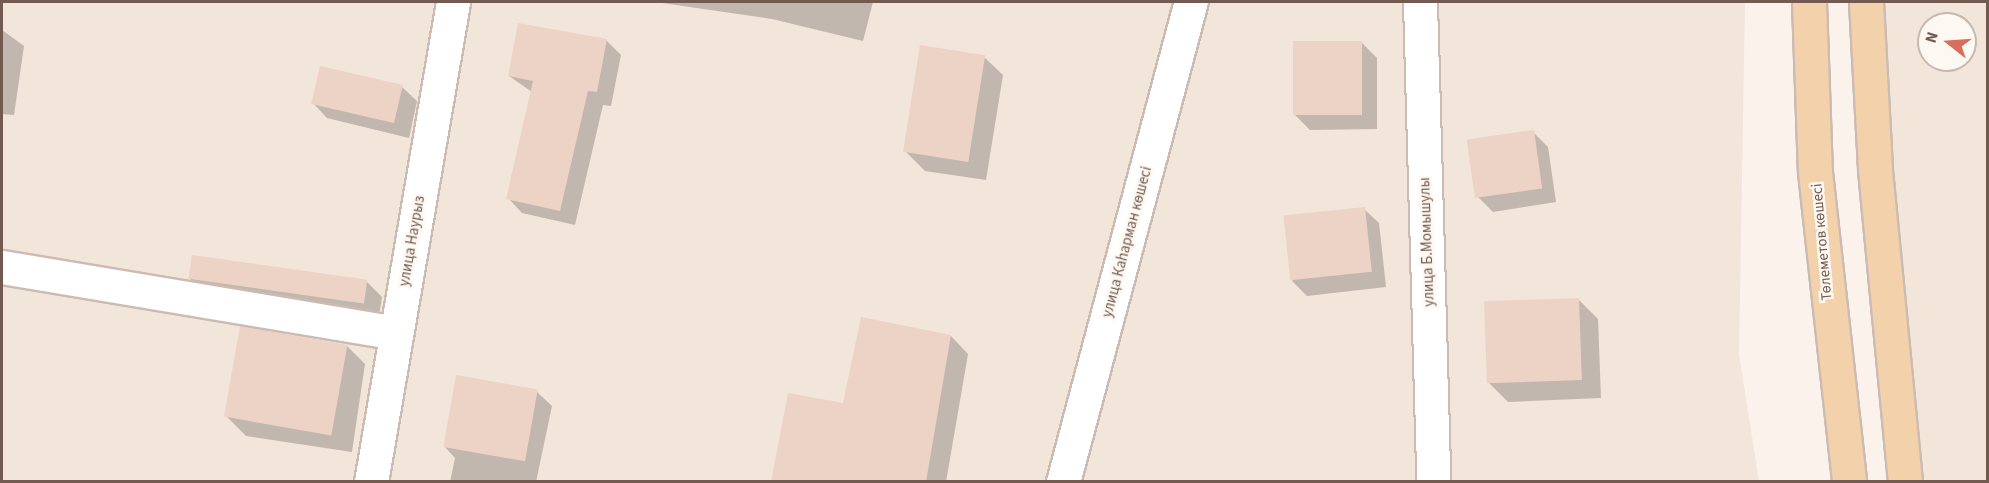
<!DOCTYPE html>
<html>
<head>
<meta charset="utf-8">
<style>
	body { margin:0 }
	#map { position:relative; width:1989px; height:483px; overflow:hidden; background:#fbf3eb; font-family:"Source Sans 3",sans-serif }
	div>[style] { position:absolute }
	[style*='--x'] { left:calc(var(--x)*1px); top:calc(var(--y)*1px); width:calc(var(--w)*1px); rotate:calc(var(--a)*1deg) }
	.residential>* { inset:0; background:#f2e5da }
	.shadow>* { inset:0; background:#0003 }
	.building>* { inset:0; background:#edd2c6; transform-origin:0 0 }
	.roads { filter:drop-shadow(2px 0 #ccbbb2) drop-shadow(-2px 0 #ccbbb2) drop-shadow(0 2px #ccbbb2) drop-shadow(0 -2px #ccbbb2) }
	.minor>* { height:33px; margin:-16.5px; padding:0 16.5px; transform-origin:16.5px; border-radius:16.5px; background:#fff }
	.major>* { height:33px; margin:-16.5px; padding:0 16.5px; transform-origin:16.5px; border-radius:16.5px; background:#f2d1ab }
	span { translate:-50% -50%; white-space:nowrap; text-align:center; line-height:1.15; -webkit-text-stroke:5px #fdf8f1; paint-order:stroke }
	.street-label { font-size:15px; color:#735a50 }
	.frame { position:absolute; inset:0; border:3px solid #735a50; pointer-events:none }
	.north { position:absolute; left:1917px; top:12px; width:60px; height:60px; box-sizing:border-box; background:#fdf8f1; border:2px solid #c6b9b1; border-radius:50%; rotate:287deg; font-size:16px; font-weight:700; line-height:24px; text-align:center; color:#735a50 }
	.north::after { content:''; display:block; margin:auto; width:21px; height:27px; background:#d76e5e; clip-path:polygon(50% 0,100% 100%,50% 72%,0 100%) }
</style>
</head>
<body>
<div id="map">
	<div class="residential">
		<i style="clip-path:polygon(2px 2px,1745px 2px,1739px 354px,1759px 481px,2px 481px)"></i>
		<i style="clip-path:polygon(evenodd,1875px 2px,1987px 2px,1987px 481px,1894px 481px,1875px 2px,1929px 24px,1965px 24px,1965px 60px,1929px 60px,1929px 24px)"></i>
	</div>
	<div class="shadow">
		<i style="clip-path:polygon(655px 2px,873px 2px,863px 41px,772px 19px)"></i>
		<i style="clip-path:polygon(2px 30px,24px 46px,14px 115px,2px 114px)"></i>
		<i style="clip-path:polygon(606px 40px,621px 55px,611px 106px,603px 105px,575px 225px,522px 213px,508px 198px,532px 92px,509px 76px)"></i>
		<i style="clip-path:polygon(1362px 43px,1377px 58px,1377px 129px,1310px 130px,1295px 115px)"></i>
		<i style="clip-path:polygon(984px 57px,1003px 75px,986px 180px,925px 171px,906px 152px)"></i>
		<i style="clip-path:polygon(402px 87px,417px 101px,409px 138px,327px 118px,313px 103px)"></i>
		<i style="clip-path:polygon(1533px 132px,1548px 147px,1556px 202px,1493px 212px,1478px 197px)"></i>
		<i style="clip-path:polygon(1364px 209px,1379px 223px,1386px 287px,1307px 296px,1292px 281px)"></i>
		<i style="clip-path:polygon(190px 279px,367px 282px,382px 297px,378px 322px,205px 294px)"></i>
		<i style="clip-path:polygon(1579px 300px,1598px 319px,1601px 398px,1508px 402px,1489px 383px)"></i>
		<i style="clip-path:polygon(951px 336px,968px 354px,946px 482px,773px 482px,845px 405px)"></i>
		<i style="clip-path:polygon(346px 345px,365px 364px,352px 452px,246px 436px,227px 417px)"></i>
		<i style="clip-path:polygon(537px 392px,552px 406px,536px 482px,450px 482px,455px 458px,444px 446px)"></i>
	</div>
	<div class="building">
		<i style="clip-path:polygon(518px 23px,607px 39px,597px 92px,588px 91px,560px 211px,506px 199px,533px 81px,508px 76px)"></i>
		<i style="left:1362px;top:41px;width:74px;height:69px;rotate:90deg"></i>
		<i style="left:920px;top:45px;width:66px;height:108px;rotate:9deg"></i>
		<i style="left:320px;top:66px;width:85px;height:39px;rotate:13deg"></i>
		<i style="left:1534px;top:130px;width:59px;height:68px;rotate:82deg"></i>
		<i style="left:1365px;top:207px;width:65px;height:82px;rotate:84deg"></i>
		<i style="left:192px;top:255px;width:177px;height:24px;rotate:8deg"></i>
		<i style="left:1579px;top:298px;width:82px;height:95px;rotate:88deg"></i>
		<i style="clip-path:polygon(861px 317px,951px 335px,926px 482px,771px 482px,788px 393px,843px 403px)"></i>
		<i style="left:240px;top:326px;width:109px;height:92px;rotate:10deg"></i>
		<i style="left:456px;top:375px;width:83px;height:73px;rotate:10deg"></i>
	</div>
	<div class="roads">
		<div class="minor">
			<i style="--x:1420;--y:2;--w:480;--a:88.4"></i>
			<i style="--x:2;--y:267;--w:399;--a:9.5"></i>
			<i style="--x:371;--y:482;--w:487;--a:-80.3"></i>
			<i style="--x:1063;--y:482;--w:497;--a:-75.1"></i>
		</div>
		<div class="major">
			<i style="--x:1809;--y:2;--w:170;--a:88"></i>
			<i style="--x:1815;--y:172;--w:312;--a:83.7"></i>
			<i style="--x:1866;--y:2;--w:168;--a:86.9"></i>
			<i style="--x:1875;--y:170;--w:313;--a:84.5"></i>
		</div>
	</div>
	<div class="street-label">
		<span style="left:412px;top:241px;rotate:-80deg">улица Наурыз</span>
		<span style="left:1127px;top:242px;rotate:-75deg">улица Каһарман көшесі</span>
		<span style="left:1427px;top:242px;rotate:-92deg">улица Б.Момышулы</span>
		<span style="left:1822px;top:242px;rotate:-95deg">Төлеметов көшесі</span>
	</div>
	<div class="frame"></div>
	<div class="north">N</div>
</div>
</body>
</html>
